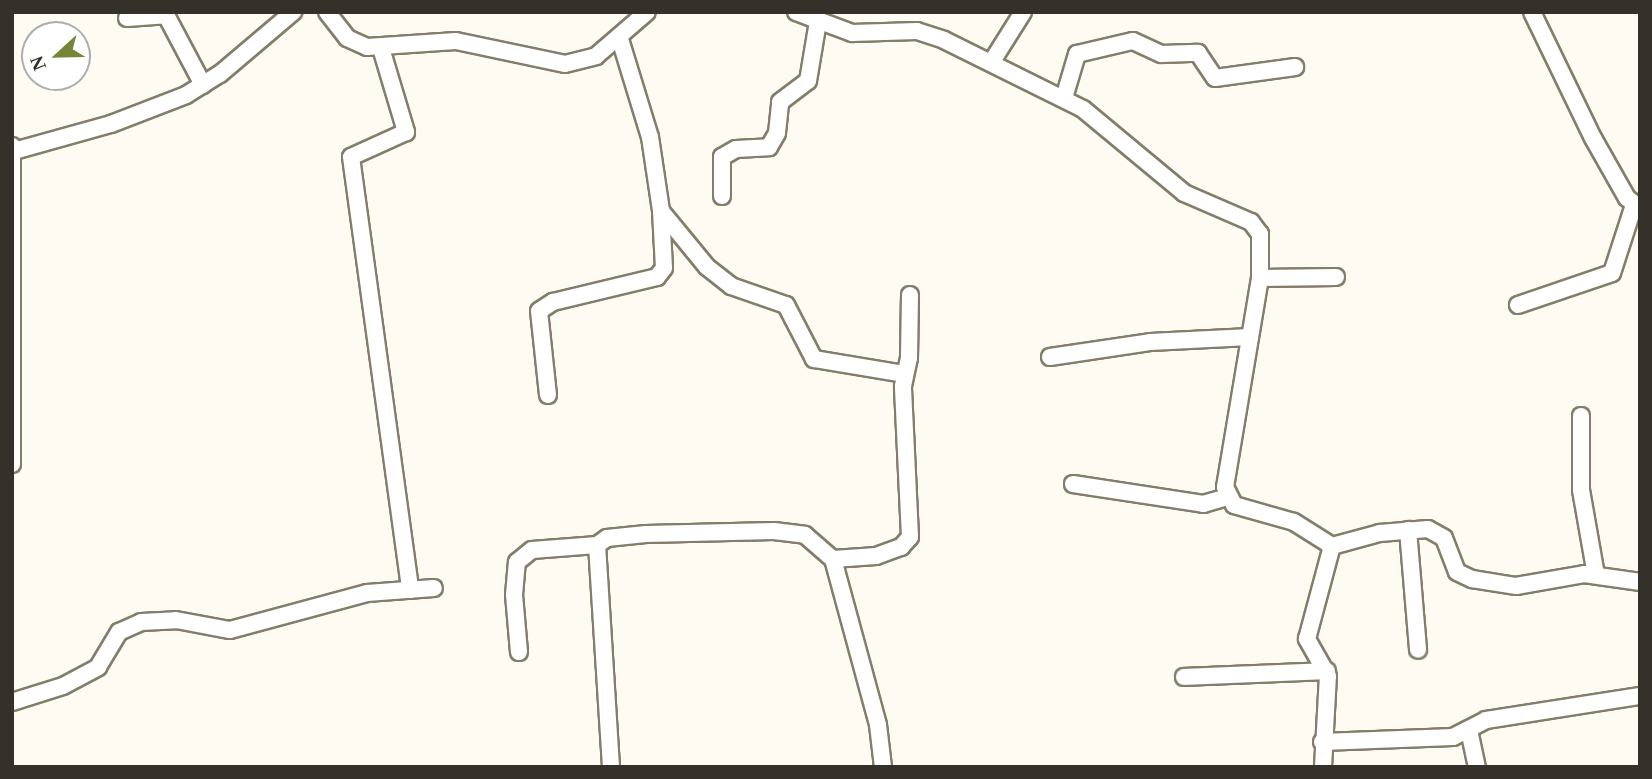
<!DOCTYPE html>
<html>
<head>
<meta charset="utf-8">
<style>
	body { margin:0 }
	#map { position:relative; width:1652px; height:779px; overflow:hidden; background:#fefbf3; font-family:"Times New Roman",serif }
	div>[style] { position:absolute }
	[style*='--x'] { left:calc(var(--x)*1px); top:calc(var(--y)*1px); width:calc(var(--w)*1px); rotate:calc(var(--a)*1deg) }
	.roads { filter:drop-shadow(2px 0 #837d6a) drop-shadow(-2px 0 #837d6a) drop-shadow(0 2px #837d6a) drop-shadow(0 -2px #837d6a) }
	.minor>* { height:16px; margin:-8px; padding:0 8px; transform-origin:8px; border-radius:8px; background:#fff }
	span { translate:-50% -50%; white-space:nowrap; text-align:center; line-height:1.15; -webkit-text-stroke:7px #fff; paint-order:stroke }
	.frame { position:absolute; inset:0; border:14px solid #333129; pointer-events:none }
	.north { position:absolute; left:21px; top:21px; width:70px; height:70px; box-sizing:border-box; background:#fff; border:2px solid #adada9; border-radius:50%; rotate:248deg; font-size:19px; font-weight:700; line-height:28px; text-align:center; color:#333129 }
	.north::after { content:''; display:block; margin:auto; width:24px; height:32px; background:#758736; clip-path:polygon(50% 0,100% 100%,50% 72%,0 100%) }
</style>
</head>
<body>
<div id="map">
	<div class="roads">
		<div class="minor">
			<i style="--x:327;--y:12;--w:33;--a:52"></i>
			<i style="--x:347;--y:38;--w:22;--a:24"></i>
			<i style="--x:367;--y:47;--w:89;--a:-3.9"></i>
			<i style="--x:456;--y:41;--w:111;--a:11.9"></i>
			<i style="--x:565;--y:64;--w:32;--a:-14"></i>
			<i style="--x:596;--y:56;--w:67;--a:-40.8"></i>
			<i style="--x:796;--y:12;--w:60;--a:20.6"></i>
			<i style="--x:852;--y:33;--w:65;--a:-1.8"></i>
			<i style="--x:917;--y:31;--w:28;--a:18"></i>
			<i style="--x:944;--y:40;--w:155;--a:26.4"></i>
			<i style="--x:1083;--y:109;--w:131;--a:39.7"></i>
			<i style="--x:1184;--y:193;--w:73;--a:23.4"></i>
			<i style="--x:1251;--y:222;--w:15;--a:53"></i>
			<i style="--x:1260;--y:234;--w:44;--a:90"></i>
			<i style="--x:1260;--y:278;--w:212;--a:99.5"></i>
			<i style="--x:1225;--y:487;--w:20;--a:63"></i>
			<i style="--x:1234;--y:505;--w:62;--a:15.8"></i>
			<i style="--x:1294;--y:522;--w:45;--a:32.3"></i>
			<i style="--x:1532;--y:12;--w:140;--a:64.2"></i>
			<i style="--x:1593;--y:138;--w:69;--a:60.5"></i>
			<i style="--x:1627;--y:198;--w:16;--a:38"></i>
			<i style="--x:127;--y:18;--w:39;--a:-4"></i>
			<i style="--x:166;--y:15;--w:79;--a:62.1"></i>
			<i style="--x:620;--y:39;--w:102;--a:73"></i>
			<i style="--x:650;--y:137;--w:75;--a:81.5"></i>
			<i style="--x:661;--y:211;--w:72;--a:50.6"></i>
			<i style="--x:707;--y:267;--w:31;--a:38"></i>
			<i style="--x:731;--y:286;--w:58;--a:19.1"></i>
			<i style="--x:786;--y:305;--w:61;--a:62.6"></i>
			<i style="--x:814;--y:359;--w:92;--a:9.4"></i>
			<i style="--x:381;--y:48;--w:88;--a:73.4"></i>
			<i style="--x:406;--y:132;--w:60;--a:155.6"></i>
			<i style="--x:351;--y:157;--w:437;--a:82.2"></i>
			<i style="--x:991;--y:63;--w:60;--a:-57.9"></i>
			<i style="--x:1064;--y:98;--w:46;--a:-73.5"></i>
			<i style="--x:1077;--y:54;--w:57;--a:-13.1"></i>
			<i style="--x:1133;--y:41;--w:31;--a:25"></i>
			<i style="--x:1161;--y:54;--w:37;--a:-2"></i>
			<i style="--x:1198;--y:53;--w:30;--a:56"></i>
			<i style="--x:1215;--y:78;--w:81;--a:-7.8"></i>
			<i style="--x:12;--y:146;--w:318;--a:90"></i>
			<i style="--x:14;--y:151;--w:101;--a:-15.6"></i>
			<i style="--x:111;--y:124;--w:80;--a:-21.1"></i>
			<i style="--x:186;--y:95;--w:40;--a:-32"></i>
			<i style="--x:220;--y:74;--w:96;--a:-40.3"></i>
			<i style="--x:722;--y:196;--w:39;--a:-90"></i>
			<i style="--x:722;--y:157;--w:16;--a:-30"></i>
			<i style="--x:736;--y:149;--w:33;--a:-3"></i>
			<i style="--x:769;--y:147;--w:16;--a:-60"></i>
			<i style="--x:777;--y:133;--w:31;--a:-84"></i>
			<i style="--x:780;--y:102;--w:35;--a:-37"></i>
			<i style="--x:808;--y:81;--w:61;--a:-80.5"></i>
			<i style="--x:1260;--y:278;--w:76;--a:-0.8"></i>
			<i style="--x:1518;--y:305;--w:99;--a:-18.8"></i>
			<i style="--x:1612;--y:273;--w:71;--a:-72.1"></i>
			<i style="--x:1050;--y:357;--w:101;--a:-8.5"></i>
			<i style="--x:1150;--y:342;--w:100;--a:-2.9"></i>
			<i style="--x:548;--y:395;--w:84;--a:-96.1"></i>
			<i style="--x:539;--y:311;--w:17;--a:-33"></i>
			<i style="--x:553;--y:302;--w:107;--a:-13.5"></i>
			<i style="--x:657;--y:277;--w:11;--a:-52"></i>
			<i style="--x:664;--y:268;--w:57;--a:-93"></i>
			<i style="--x:1581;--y:416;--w:74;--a:90"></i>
			<i style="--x:1581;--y:490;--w:86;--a:80"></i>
			<i style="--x:1073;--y:484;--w:132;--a:8.7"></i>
			<i style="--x:1203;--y:504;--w:26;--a:-16"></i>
			<i style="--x:1408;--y:530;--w:120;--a:85.2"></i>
			<i style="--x:833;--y:559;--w:43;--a:-4"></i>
			<i style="--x:876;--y:556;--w:27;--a:-20"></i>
			<i style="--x:901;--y:547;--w:13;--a:-48"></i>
			<i style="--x:910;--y:537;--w:151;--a:-92.7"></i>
			<i style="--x:903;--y:386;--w:29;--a:-78"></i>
			<i style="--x:909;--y:358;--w:63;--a:-89.1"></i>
			<i style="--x:519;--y:652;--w:57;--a:-95"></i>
			<i style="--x:514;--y:595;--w:33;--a:-85"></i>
			<i style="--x:517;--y:562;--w:19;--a:-39"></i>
			<i style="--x:532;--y:550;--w:65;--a:-4.4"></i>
			<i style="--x:1184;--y:677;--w:143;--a:-2.4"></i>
			<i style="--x:12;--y:702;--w:53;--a:-17.4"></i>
			<i style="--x:63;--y:686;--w:40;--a:-28"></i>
			<i style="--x:98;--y:667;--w:41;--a:-59"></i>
			<i style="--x:119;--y:632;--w:24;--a:-24"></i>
			<i style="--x:141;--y:622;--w:35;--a:-3"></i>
			<i style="--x:176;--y:620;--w:55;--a:10.5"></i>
			<i style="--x:230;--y:630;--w:142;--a:-15.1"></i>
			<i style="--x:367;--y:593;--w:67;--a:-4.3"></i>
			<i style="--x:1469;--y:730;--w:38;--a:78"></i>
			<i style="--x:1322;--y:742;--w:131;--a:-2.2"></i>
			<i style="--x:1453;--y:737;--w:37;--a:-27"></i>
			<i style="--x:1486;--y:720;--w:156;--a:-8.9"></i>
			<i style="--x:611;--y:767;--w:222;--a:-93.6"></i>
			<i style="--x:597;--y:545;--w:12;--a:-35"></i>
			<i style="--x:607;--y:538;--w:39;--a:-6"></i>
			<i style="--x:646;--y:534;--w:128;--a:-1.3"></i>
			<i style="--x:774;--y:531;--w:31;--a:7"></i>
			<i style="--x:805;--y:535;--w:37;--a:41"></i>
			<i style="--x:833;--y:559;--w:172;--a:74.8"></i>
			<i style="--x:878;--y:725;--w:42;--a:83.2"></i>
			<i style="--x:1323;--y:767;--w:91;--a:-86.9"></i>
			<i style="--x:1328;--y:676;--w:43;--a:-119.6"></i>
			<i style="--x:1307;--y:639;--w:96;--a:-75"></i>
			<i style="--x:1332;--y:546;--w:50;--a:-15.2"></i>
			<i style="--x:1380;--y:533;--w:48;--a:-4.8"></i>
			<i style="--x:1428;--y:529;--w:18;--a:29"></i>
			<i style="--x:1444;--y:538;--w:36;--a:69"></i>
			<i style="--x:1457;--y:572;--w:17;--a:25"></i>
			<i style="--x:1472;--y:579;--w:45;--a:9"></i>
			<i style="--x:1516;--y:586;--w:69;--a:-10"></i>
			<i style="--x:1584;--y:574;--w:57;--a:8.1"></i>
		</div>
	</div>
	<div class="frame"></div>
	<div class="north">N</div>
</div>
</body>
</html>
